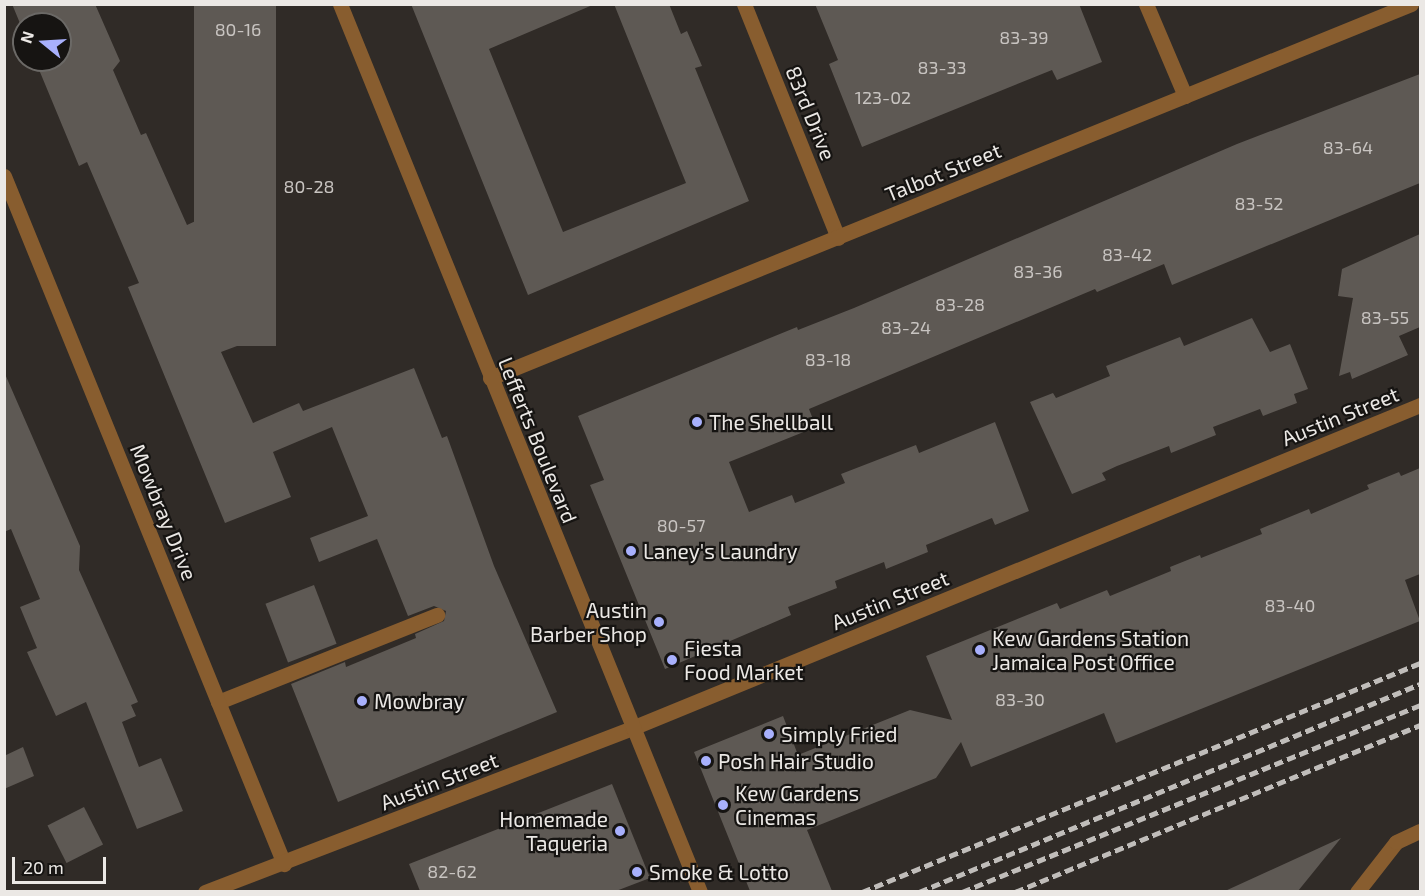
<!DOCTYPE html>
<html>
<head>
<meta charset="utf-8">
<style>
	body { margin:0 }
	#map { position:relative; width:1425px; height:896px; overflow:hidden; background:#302b27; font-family:"Exo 2",sans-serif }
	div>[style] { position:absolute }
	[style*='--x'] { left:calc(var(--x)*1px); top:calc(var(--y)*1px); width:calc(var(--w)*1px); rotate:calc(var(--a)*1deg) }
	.building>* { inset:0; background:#5e5954; transform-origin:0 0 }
	.service>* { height:15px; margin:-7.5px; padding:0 7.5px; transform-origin:7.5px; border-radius:7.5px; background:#885d2f }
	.minor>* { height:15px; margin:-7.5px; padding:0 7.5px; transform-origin:7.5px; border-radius:7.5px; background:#885d2f }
	.tertiary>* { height:15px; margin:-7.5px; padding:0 7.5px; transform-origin:7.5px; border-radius:7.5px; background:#885d2f }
	.rail>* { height:4.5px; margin-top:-2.25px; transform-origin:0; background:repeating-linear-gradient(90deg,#c0bdba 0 9px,transparent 0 13.5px) }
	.dots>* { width:16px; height:16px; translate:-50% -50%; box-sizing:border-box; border:3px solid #161412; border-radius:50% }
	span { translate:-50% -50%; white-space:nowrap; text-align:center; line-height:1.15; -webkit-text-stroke:4.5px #161412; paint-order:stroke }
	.number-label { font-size:18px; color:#c8c4c1 }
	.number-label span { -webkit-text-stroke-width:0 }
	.street-label { font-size:21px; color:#ebe8e5 }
	.poi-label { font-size:21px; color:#ebe8e5 }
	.left { translate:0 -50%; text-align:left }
	.right { translate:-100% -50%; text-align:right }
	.frame { position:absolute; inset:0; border:6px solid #ebe8e5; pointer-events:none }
	.north { position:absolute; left:12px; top:12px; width:60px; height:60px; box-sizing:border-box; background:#161412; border:2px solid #6b6966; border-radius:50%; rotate:288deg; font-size:16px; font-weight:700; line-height:24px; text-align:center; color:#ebe8e5 }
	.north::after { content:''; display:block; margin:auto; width:21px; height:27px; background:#a8b0fc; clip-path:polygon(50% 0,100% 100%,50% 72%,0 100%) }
	.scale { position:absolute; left:12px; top:857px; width:94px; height:27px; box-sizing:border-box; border:3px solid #ebe8e5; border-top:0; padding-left:8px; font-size:18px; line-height:21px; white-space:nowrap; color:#ebe8e5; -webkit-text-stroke:4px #161412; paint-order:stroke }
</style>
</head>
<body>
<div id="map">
	<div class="building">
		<i style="clip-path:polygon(12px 4px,95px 4px,120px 61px,113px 70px,141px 135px,146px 133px,187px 225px,217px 211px,255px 305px,225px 319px,237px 346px,221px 352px,253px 423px,299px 403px,303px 411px,414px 368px,442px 438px,447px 436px,494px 566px,557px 712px,338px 802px,291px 684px,345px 662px,346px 667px,416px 638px,415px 634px,444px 621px,446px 611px,434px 606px,408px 616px,377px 539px,319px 562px,310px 538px,368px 516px,332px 427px,273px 452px,291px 497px,225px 523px,128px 287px,139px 283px,87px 162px,79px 166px,35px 60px,60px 60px,60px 24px,24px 24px,24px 33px)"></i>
		<i style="left:194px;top:4px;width:82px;height:342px"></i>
		<i style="clip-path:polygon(411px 4px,595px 4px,489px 49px,563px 232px,686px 183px,614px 4px,669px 4px,681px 34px,687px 31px,702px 66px,695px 68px,749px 201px,528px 295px)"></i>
		<i style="clip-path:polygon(815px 4px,1079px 4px,1102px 62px,1057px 80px,1052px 70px,862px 147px,829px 64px,838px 60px)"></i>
		<i style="clip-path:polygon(1420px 74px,1420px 183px,1172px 285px,1164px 264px,1097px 292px,1095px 289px,809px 409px,816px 427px,729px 462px,749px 512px,792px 495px,795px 503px,845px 483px,841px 474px,916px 445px,919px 453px,995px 422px,1029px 511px,995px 525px,992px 518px,926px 545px,928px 552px,886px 569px,884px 562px,835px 581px,837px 588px,788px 607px,791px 615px,665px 669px,590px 485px,604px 480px,578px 416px,797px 327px,798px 330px,854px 308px,1237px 144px)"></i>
		<i style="clip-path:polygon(1420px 234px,1420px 327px,1399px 336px,1408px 355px,1352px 379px,1350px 372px,1339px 376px,1353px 298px,1338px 296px,1342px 269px)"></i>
		<i style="clip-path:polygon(1252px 318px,1270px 352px,1290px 344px,1308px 389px,1294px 394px,1297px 403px,1263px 416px,1260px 409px,1213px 427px,1216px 435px,1171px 453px,1169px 446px,1117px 466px,1102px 473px,1106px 480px,1072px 494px,1030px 402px,1053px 393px,1056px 398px,1110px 376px,1106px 366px,1180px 337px,1184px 346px)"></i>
		<i style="clip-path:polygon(5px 374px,80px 546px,79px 570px,138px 702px,131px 705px,136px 716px,122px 722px,139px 767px,161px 758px,183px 811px,137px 829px,86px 702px,56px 716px,27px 652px,37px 648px,20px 607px,40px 599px,11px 529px,4px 532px)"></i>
		<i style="clip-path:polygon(1420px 468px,1420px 574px,1405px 580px,1420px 621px,1116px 743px,1104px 713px,971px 767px,961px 742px,936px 778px,807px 830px,832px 891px,750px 891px,694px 752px,783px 716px,798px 755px,910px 710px,952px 720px,926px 656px,1057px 603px,1060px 609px,1107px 590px,1110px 596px,1171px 571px,1170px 567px,1200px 555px,1201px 558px,1262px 534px,1260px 529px,1309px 509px,1311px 514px,1369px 489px,1367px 485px,1399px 472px,1401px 476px)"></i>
		<i style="left:314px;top:585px;width:63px;height:52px;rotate:69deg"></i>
		<i style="clip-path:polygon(23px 747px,34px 776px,4px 789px,4px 756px)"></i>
		<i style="clip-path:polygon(612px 784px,650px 878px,616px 891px,420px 891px,409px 864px)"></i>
		<i style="left:84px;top:807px;width:42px;height:41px;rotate:63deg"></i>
		<i style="clip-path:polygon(1341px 838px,1298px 891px,1225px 891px)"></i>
	</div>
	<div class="service">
		<i style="--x:218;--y:702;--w:236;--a:-21.7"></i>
	</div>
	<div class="minor">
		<i style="--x:744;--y:4;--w:252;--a:68.1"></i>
		<i style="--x:1146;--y:4;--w:100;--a:67"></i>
		<i style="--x:4;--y:176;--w:743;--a:67.85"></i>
		<i style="--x:490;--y:378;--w:994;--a:-22.1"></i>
		<i style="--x:205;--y:892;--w:457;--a:-21"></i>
		<i style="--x:632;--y:728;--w:852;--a:-22.29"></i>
		<i style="--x:1357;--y:892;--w:63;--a:-52"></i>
		<i style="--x:1396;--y:842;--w:26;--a:-25"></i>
	</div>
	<div class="tertiary">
		<i style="--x:340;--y:4;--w:958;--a:67.93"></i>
	</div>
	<div class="rail">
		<i style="--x:862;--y:892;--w:603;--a:-22.31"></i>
		<i style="--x:919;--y:892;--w:542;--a:-22.55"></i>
		<i style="--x:962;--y:892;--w:495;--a:-22.2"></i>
		<i style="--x:1015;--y:892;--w:438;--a:-22.4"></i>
	</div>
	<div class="dots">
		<i style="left:697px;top:422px;background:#a8b0fc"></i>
		<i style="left:631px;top:551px;background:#a8b0fc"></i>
		<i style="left:659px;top:622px;background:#a8b0fc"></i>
		<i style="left:980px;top:650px;background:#a8b0fc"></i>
		<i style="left:672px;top:660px;background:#a8b0fc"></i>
		<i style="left:362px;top:701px;background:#a8b0fc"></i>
		<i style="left:769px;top:734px;background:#a8b0fc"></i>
		<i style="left:706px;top:761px;background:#a8b0fc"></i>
		<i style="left:723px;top:805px;background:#a8b0fc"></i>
		<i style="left:620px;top:831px;background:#a8b0fc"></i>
		<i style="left:637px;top:872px;background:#a8b0fc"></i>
	</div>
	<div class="number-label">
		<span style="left:238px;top:29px">80-16</span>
		<span style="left:1024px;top:37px">83-39</span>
		<span style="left:942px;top:67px">83-33</span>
		<span style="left:883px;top:97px">123-02</span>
		<span style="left:1348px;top:147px">83-64</span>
		<span style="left:309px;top:186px">80-28</span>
		<span style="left:1259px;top:203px">83-52</span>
		<span style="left:1127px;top:254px">83-42</span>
		<span style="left:1038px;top:271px">83-36</span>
		<span style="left:960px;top:304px">83-28</span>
		<span style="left:1385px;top:317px">83-55</span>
		<span style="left:906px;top:327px">83-24</span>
		<span style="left:828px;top:359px">83-18</span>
		<span style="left:681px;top:525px">80-57</span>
		<span style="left:1290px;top:605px">83-40</span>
		<span style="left:1020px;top:699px">83-30</span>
		<span style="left:452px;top:871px">82-62</span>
	</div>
	<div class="street-label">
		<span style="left:811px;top:113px;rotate:68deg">83rd Drive</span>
		<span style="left:943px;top:172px;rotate:-22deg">Talbot Street</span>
		<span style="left:1340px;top:416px;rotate:-22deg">Austin Street</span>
		<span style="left:538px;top:440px;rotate:68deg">Lefferts Boulevard</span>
		<span style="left:164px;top:512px;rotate:68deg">Mowbray Drive</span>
		<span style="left:890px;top:600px;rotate:-22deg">Austin Street</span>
		<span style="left:439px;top:781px;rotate:-21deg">Austin Street</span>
	</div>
	<div class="poi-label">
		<span class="left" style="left:709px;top:422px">The Shellball</span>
		<span class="left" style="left:643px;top:551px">Laney's Laundry</span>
		<span class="right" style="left:647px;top:622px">Austin<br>Barber Shop</span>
		<span class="left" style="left:992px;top:650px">Kew Gardens Station<br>Jamaica Post Office</span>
		<span class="left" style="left:684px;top:660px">Fiesta<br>Food Market</span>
		<span class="left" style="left:374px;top:701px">Mowbray</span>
		<span class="left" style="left:781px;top:734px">Simply Fried</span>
		<span class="left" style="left:718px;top:761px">Posh Hair Studio</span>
		<span class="left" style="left:735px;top:805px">Kew Gardens<br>Cinemas</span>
		<span class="right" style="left:608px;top:831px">Homemade<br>Taqueria</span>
		<span class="left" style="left:649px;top:872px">Smoke &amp; Lotto</span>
	</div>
	<div class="frame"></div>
	<div class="north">N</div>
	<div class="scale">20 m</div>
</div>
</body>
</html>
